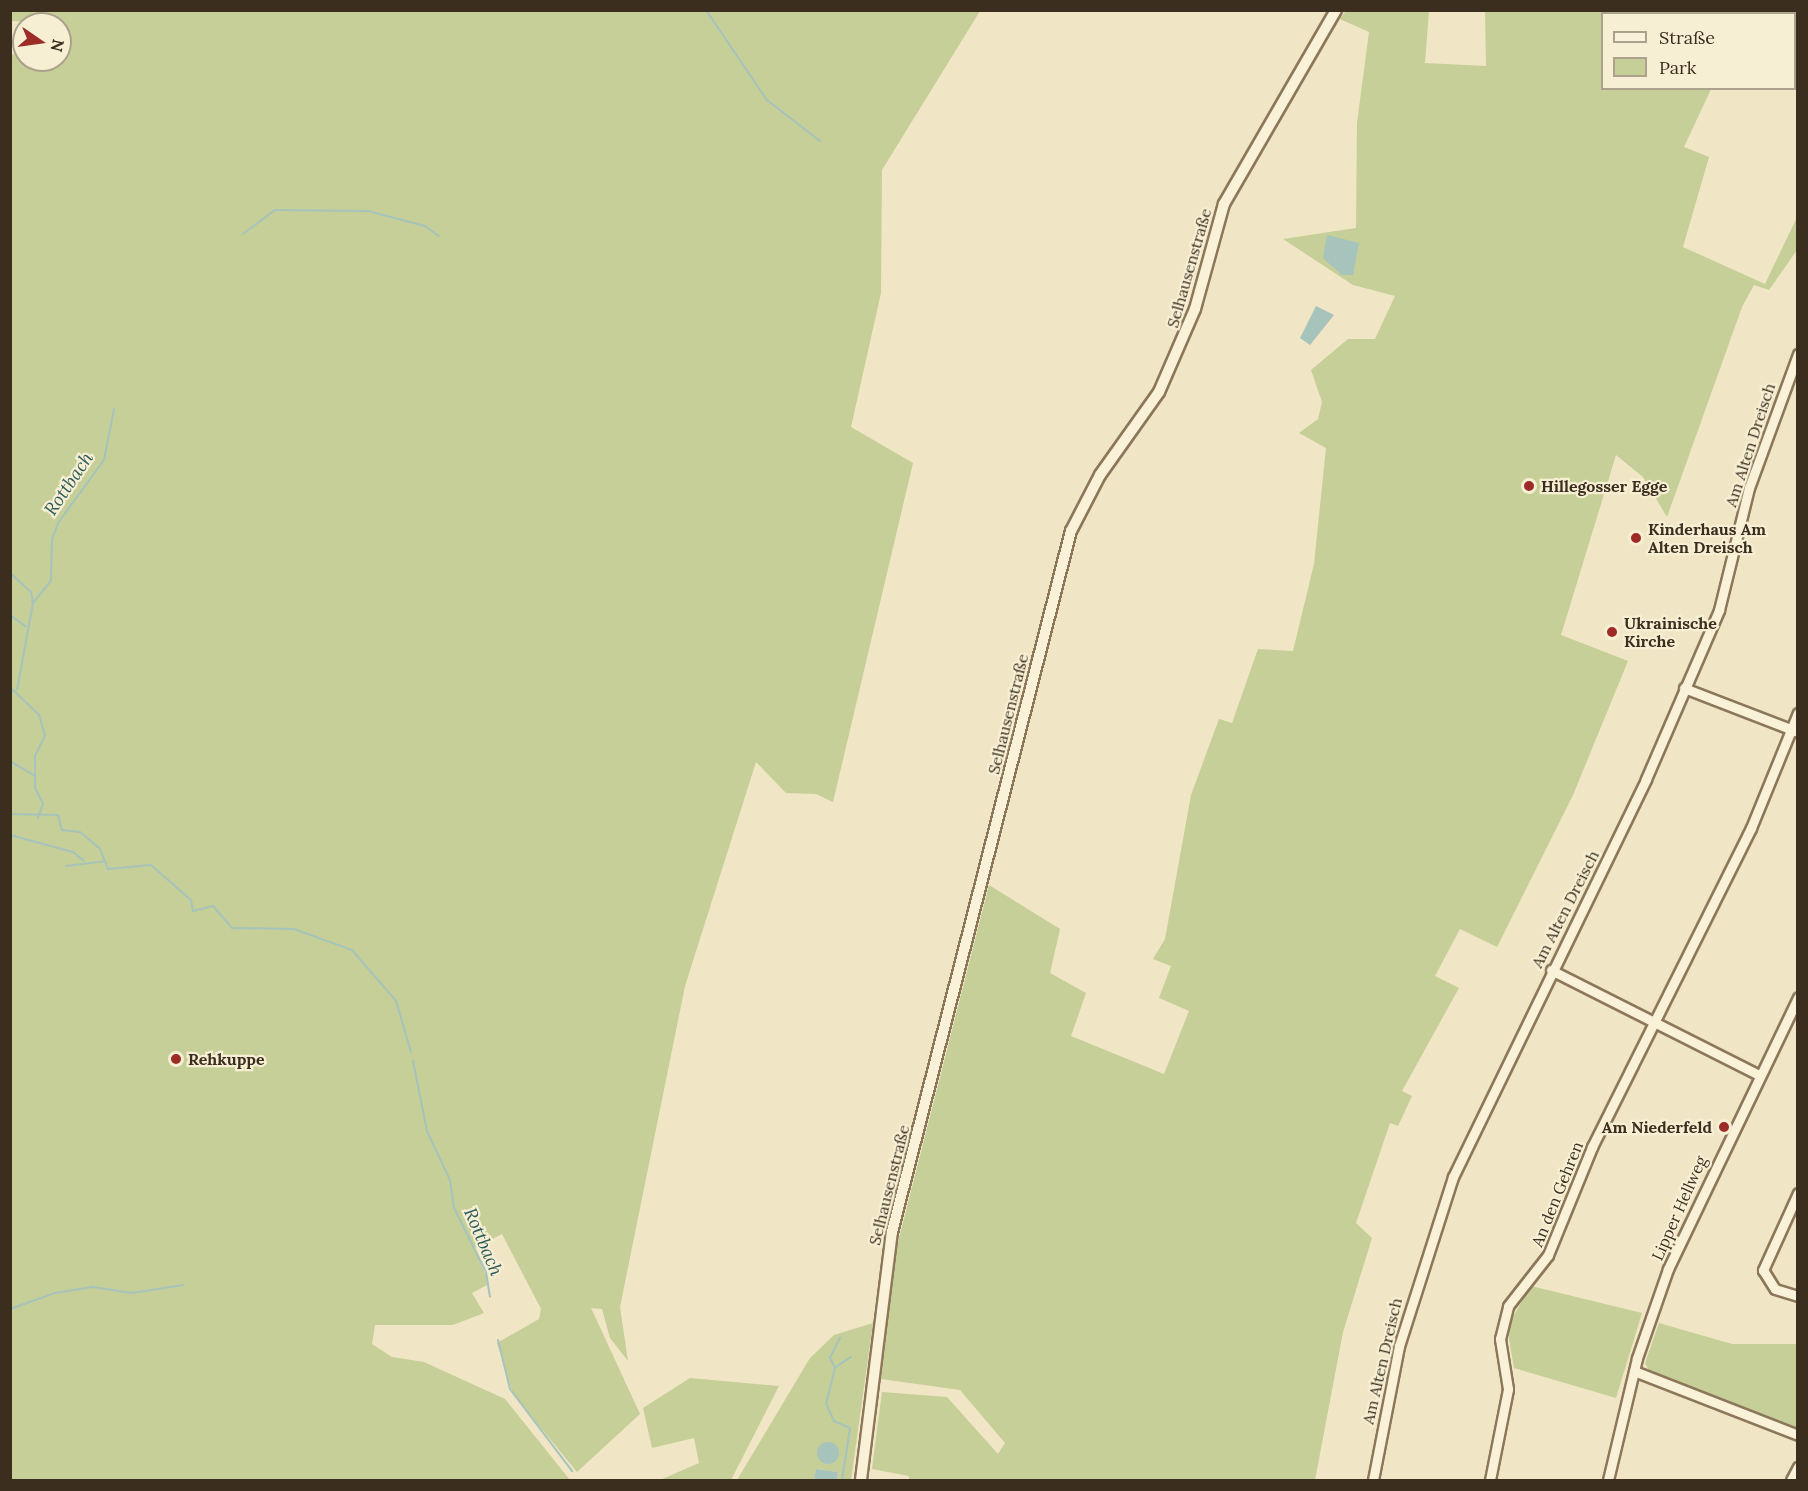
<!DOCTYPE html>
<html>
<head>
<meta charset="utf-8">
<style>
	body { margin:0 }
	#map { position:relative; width:1808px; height:1491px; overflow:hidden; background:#f0e5c4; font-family:Lora,serif }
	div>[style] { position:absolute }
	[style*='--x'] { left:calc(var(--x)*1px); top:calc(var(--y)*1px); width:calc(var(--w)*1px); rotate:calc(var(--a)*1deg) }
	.green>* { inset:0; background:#c5cf97 }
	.water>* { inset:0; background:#a6c3bc }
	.round { border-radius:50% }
	.stream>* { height:2px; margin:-1px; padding:0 1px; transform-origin:1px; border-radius:1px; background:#a6c3bc }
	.roads { filter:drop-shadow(2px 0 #8c775a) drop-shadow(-2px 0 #8c775a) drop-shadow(0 2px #8c775a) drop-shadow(0 -2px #8c775a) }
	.minor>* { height:9px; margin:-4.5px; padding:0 4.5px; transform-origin:4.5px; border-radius:4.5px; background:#faf2d8 }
	.tertiary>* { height:10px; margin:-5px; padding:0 5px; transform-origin:5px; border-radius:5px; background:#faf2d8 }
	.dots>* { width:16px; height:16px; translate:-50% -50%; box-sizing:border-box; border:3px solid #f7efd4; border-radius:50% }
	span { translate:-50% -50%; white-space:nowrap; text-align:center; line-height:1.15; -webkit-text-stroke:4.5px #f7efd4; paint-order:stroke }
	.street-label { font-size:16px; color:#3b2e1e }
	.poi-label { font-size:16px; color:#3b2e1e; font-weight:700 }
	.left { translate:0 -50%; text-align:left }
	.right { translate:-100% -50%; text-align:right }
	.water-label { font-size:18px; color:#2d5b5b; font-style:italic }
	.frame { position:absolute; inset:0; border:12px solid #3b2e1e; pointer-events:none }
	.legend { position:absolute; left:1601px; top:12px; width:195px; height:78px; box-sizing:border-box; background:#f7efd4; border:2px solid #aca28b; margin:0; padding:8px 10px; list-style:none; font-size:18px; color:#3b2e1e }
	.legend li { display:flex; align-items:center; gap:12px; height:30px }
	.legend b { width:30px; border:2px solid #aca28b }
	.north { position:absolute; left:12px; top:12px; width:60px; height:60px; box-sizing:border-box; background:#f7efd4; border:2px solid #aca28b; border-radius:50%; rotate:103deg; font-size:16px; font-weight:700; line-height:24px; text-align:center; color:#3b2e1e }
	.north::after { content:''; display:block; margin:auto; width:21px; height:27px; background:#9d2c27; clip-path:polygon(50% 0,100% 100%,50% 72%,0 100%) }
</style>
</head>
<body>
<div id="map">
	<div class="green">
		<i style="clip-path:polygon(11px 10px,980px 11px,882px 170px,881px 293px,851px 427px,913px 463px,833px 802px,816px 794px,786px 793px,756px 762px,685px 986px,620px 1307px,628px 1361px,610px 1338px,602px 1309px,591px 1308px,640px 1414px,577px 1472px,513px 1394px,497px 1343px,539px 1319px,541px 1309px,502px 1234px,475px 1248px,489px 1284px,472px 1293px,484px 1313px,453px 1325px,375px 1325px,372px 1344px,392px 1357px,424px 1362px,505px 1399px,570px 1480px,11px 1480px,11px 54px,19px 55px,24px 26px,24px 60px,60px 60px,60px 24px,11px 21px)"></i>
		<i style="clip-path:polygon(1346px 11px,1429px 11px,1425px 63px,1486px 66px,1485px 11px,1749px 11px,1602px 14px,1602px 88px,1711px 89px,1684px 147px,1709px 157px,1683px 247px,1765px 284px,1797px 217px,1797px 250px,1769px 290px,1754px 285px,1742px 307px,1667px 517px,1643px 477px,1616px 455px,1561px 635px,1628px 661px,1573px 795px,1497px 947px,1460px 929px,1435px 976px,1459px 988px,1402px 1091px,1412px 1096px,1398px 1126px,1390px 1123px,1356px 1223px,1372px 1238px,1343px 1332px,1315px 1480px,909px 1480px,909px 1476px,872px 1469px,882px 1392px,947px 1397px,998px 1454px,1005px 1443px,960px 1390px,881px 1379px,896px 1250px,989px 885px,1060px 929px,1050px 973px,1086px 993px,1071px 1036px,1164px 1074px,1189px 1011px,1159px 998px,1171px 966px,1153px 959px,1165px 939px,1191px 795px,1219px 719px,1232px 723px,1258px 649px,1293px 651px,1314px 564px,1326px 448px,1299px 433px,1318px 419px,1322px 402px,1311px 370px,1348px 339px,1375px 339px,1395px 296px,1353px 285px,1283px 239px,1356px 228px,1357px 123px,1369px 32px,1340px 19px)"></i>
		<i style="clip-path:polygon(1531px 1286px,1642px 1313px,1616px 1398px,1514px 1368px,1507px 1327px)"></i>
		<i style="clip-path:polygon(873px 1323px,851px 1480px,837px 1480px,838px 1472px,816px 1469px,814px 1480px,737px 1480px,810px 1358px,834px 1335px)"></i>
		<i style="clip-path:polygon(1659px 1323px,1732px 1344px,1797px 1344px,1797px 1428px,1649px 1371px,1645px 1363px)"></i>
		<i style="clip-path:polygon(690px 1378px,779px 1386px,731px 1480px,660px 1480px,699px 1463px,694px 1438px,652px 1448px,643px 1408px)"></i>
	</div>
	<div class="water">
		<i style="clip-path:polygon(1327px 235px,1359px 243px,1353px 275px,1342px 275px,1323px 258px)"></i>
		<i style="clip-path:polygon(1316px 306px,1334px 315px,1310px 345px,1300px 338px)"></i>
		<i class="round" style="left:817px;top:1442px;width:22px;height:22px"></i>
		<i style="clip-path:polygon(816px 1469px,838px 1472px,837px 1480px,814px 1480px)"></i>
	</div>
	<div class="stream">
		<i style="--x:706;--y:10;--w:109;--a:55.9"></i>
		<i style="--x:767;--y:100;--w:67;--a:37.7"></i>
		<i style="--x:243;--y:234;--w:40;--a:-37"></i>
		<i style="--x:275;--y:210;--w:93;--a:0.6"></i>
		<i style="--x:368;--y:211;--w:59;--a:14.7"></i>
		<i style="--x:425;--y:226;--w:17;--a:36"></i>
		<i style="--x:10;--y:573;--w:28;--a:42"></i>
		<i style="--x:31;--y:592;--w:11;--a:80"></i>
		<i style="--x:33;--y:603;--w:88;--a:100.4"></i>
		<i style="--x:33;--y:603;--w:28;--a:-51"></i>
		<i style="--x:51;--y:581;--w:42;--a:-88.6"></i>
		<i style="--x:52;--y:539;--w:17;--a:-69"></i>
		<i style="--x:58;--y:523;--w:78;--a:-53.9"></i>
		<i style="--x:104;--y:460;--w:52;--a:-78.9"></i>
		<i style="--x:10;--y:615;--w:19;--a:36"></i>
		<i style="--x:10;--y:687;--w:40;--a:44"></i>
		<i style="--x:39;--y:715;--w:22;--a:74"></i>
		<i style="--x:45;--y:736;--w:22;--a:117"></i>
		<i style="--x:35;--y:756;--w:32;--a:90"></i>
		<i style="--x:35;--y:788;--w:18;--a:63"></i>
		<i style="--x:43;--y:804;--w:15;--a:110"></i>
		<i style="--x:10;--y:761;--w:29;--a:31"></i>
		<i style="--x:10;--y:814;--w:48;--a:1.2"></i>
		<i style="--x:58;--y:815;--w:16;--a:75"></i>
		<i style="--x:62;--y:830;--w:18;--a:6"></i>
		<i style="--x:80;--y:832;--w:26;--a:40"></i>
		<i style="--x:100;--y:849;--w:22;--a:68"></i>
		<i style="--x:108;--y:869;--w:43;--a:-5.3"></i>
		<i style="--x:151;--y:865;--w:53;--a:41.2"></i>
		<i style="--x:191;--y:900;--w:11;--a:80"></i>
		<i style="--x:193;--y:911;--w:21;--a:-14"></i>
		<i style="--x:213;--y:906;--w:29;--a:49"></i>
		<i style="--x:232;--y:928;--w:62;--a:0.9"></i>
		<i style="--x:294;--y:929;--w:62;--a:19.9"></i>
		<i style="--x:352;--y:950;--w:67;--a:49.2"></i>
		<i style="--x:396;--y:1001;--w:53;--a:73.6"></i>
		<i style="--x:10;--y:835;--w:65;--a:15.1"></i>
		<i style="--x:73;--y:852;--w:14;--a:39"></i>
		<i style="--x:66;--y:866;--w:38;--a:-7"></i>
		<i style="--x:413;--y:1061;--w:71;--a:78.7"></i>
		<i style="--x:427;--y:1131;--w:54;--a:64.9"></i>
		<i style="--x:450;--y:1180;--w:28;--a:82"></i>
		<i style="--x:454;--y:1208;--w:72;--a:63.4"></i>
		<i style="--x:486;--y:1272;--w:25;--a:81"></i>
		<i style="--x:10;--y:1309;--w:48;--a:-19.6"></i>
		<i style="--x:55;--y:1293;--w:38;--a:-9"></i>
		<i style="--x:93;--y:1287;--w:39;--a:9"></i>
		<i style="--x:132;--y:1293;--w:52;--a:-8.9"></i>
		<i style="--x:840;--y:1338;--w:22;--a:117"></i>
		<i style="--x:830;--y:1358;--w:11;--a:63"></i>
		<i style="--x:835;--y:1368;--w:36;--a:104"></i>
		<i style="--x:826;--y:1403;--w:20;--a:66"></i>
		<i style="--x:834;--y:1421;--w:17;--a:24"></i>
		<i style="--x:850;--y:1428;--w:53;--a:98.7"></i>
		<i style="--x:498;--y:1340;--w:50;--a:76.2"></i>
		<i style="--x:510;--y:1389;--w:103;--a:52.9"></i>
		<i style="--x:836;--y:1367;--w:18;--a:-34"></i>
	</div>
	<div class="roads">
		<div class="minor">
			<i style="--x:1684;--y:688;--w:122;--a:21.1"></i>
			<i style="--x:1551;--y:970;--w:233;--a:26.8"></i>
			<i style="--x:1798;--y:1193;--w:85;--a:114.4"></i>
			<i style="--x:1763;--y:1270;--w:22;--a:58"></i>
			<i style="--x:1775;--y:1289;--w:24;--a:17"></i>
			<i style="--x:1634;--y:1371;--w:176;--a:21.3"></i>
			<i style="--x:1373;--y:1480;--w:136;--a:-79"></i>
			<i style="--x:1399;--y:1346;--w:177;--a:-72.3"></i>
			<i style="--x:1453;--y:1177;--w:442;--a:-64.1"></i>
			<i style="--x:1646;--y:779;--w:184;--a:-66.6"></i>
			<i style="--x:1719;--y:610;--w:126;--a:-76.2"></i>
			<i style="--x:1749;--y:488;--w:143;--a:-69.9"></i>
			<i style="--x:1490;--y:1480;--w:93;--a:-78.8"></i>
			<i style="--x:1508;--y:1389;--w:51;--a:-99.1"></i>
			<i style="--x:1500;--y:1339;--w:34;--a:-76"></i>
			<i style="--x:1508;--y:1306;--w:65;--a:-51.9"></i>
			<i style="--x:1548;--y:1255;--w:117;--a:-67.8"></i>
			<i style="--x:1592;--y:1147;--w:356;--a:-63.5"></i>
			<i style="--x:1751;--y:828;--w:124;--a:-67.8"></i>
			<i style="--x:1608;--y:1480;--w:125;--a:-76.6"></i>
			<i style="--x:1637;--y:1358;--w:94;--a:-70.8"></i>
			<i style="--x:1668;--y:1269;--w:301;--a:-64.4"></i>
			<i style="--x:1791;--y:1480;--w:15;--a:-62"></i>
		</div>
		<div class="tertiary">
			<i style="--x:861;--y:1480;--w:250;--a:-82.9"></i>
			<i style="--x:892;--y:1232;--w:723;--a:-75.68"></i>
			<i style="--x:1071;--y:531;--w:63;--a:-62.6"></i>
			<i style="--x:1100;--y:475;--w:102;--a:-54.6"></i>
			<i style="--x:1159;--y:392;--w:90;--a:-66.6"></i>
			<i style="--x:1195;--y:309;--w:109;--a:-74.6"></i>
			<i style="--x:1224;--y:204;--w:224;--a:-60"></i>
		</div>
	</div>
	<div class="dots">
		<i style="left:1529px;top:486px;background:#9d2c27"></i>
		<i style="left:1636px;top:538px;background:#9d2c27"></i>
		<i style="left:1612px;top:632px;background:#9d2c27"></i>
		<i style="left:176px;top:1059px;background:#9d2c27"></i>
		<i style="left:1724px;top:1127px;background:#9d2c27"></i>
	</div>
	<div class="street-label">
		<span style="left:1189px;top:268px;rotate:-74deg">Selhausenstraße</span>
		<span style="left:1750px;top:445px;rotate:-72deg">Am Alten Dreisch</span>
		<span style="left:1008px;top:714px;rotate:-76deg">Selhausenstraße</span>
		<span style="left:1565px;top:909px;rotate:-63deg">Am Alten Dreisch</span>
		<span style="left:889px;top:1185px;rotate:-76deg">Selhausenstraße</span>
		<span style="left:1557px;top:1194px;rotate:-68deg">An den Gehren</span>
		<span style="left:1679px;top:1208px;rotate:-66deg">Lipper Hellweg</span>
		<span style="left:1382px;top:1361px;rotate:-77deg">Am Alten Dreisch</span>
	</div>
	<div class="poi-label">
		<span class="left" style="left:1541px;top:486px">Hillegosser Egge</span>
		<span class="left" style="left:1648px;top:538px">Kinderhaus Am<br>Alten Dreisch</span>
		<span class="left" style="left:1624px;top:632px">Ukrainische<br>Kirche</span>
		<span class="left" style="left:188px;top:1059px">Rehkuppe</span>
		<span class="right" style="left:1712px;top:1127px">Am Niederfeld</span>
	</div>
	<div class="water-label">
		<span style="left:69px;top:484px;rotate:-56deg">Rottbach</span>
		<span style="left:483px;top:1242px;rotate:67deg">Rottbach</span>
	</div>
	<div class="frame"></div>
	<ul class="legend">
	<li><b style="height:8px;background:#faf2d8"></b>Straße</li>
	<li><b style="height:16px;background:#c5cf97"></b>Park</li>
	</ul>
	<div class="north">N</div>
</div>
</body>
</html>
